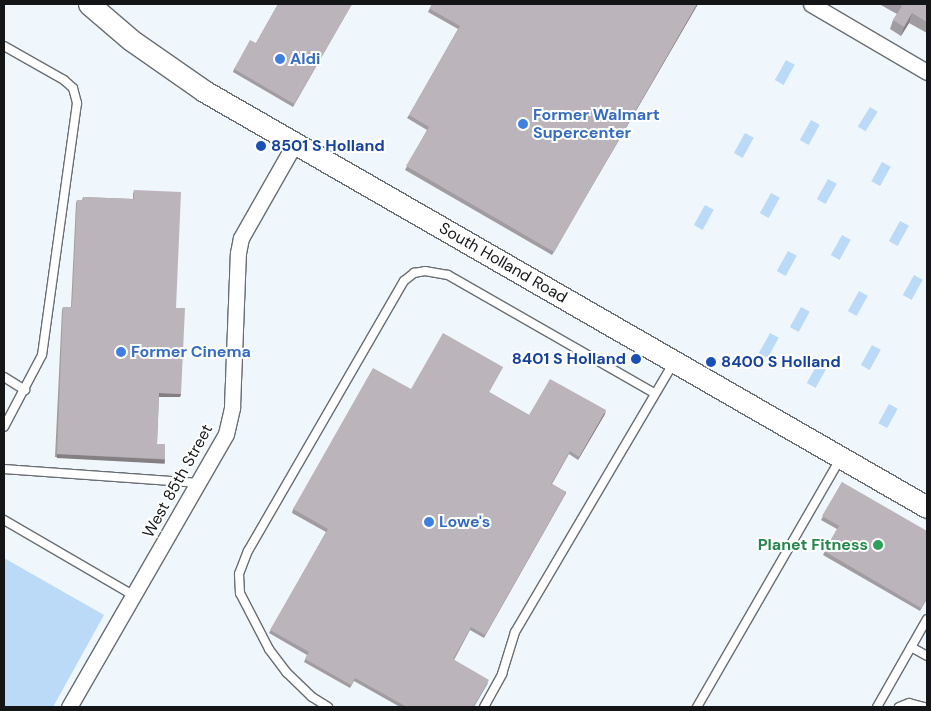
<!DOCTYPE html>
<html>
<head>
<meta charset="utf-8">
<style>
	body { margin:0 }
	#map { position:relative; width:931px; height:711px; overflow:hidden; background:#eff6fc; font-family:"DM Sans",sans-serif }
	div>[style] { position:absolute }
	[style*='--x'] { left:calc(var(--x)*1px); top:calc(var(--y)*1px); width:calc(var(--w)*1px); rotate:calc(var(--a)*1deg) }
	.green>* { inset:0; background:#bbdaf7; transform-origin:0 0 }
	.roads { filter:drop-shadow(1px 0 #686e73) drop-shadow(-1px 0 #686e73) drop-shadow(0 1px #686e73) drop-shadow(0 -1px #686e73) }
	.lane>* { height:8px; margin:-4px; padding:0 4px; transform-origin:4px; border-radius:4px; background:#fff }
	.street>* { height:15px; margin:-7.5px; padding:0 7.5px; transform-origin:7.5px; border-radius:7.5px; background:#fff }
	.secondary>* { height:21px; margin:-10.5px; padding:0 10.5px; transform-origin:10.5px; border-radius:10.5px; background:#fff }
	.wall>* { inset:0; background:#a19ca1 }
	.shaded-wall>* { inset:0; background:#837f83; transform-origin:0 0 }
	.building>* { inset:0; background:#bbb5bb }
	.dots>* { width:14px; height:14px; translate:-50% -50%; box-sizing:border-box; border:2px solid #fff; border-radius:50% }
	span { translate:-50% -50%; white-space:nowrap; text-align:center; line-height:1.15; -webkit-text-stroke:4px #fff; paint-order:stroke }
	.shop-label { font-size:16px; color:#366cbe; font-weight:700 }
	.left { translate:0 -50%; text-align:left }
	.transit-label { font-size:16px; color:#164399; font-weight:700 }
	.right { translate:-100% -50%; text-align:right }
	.street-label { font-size:16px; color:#131517 }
	.leisure-label { font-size:16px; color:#27864d; font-weight:700 }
	.frame { position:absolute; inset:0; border:5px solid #131517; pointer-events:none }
</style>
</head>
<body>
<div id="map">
	<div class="green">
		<i style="left:786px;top:60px;width:10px;height:23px;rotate:29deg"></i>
		<i style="left:870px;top:107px;width:9px;height:23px;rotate:32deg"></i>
		<i style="left:811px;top:120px;width:10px;height:23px;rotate:29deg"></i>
		<i style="left:745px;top:133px;width:10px;height:23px;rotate:29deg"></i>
		<i style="left:882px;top:162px;width:10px;height:22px;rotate:29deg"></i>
		<i style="left:828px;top:179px;width:10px;height:23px;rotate:29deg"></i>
		<i style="left:771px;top:193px;width:10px;height:23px;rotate:29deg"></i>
		<i style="left:705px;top:205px;width:10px;height:23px;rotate:29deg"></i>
		<i style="left:900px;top:221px;width:10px;height:23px;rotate:29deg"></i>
		<i style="left:842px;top:235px;width:10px;height:23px;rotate:29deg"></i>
		<i style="left:788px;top:251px;width:10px;height:23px;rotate:29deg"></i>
		<i style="left:914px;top:275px;width:10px;height:23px;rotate:29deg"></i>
		<i style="left:859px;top:291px;width:10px;height:23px;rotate:29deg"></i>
		<i style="left:801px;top:307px;width:10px;height:23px;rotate:29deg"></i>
		<i style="left:770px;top:333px;width:10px;height:23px;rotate:29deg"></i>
		<i style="left:872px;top:345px;width:10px;height:23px;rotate:29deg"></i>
		<i style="left:818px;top:363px;width:10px;height:23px;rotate:29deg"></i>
		<i style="left:889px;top:404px;width:10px;height:22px;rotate:29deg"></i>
		<i style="clip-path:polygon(4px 558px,104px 615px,53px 707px,4px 707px)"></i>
	</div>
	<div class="roads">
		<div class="lane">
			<i style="--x:4;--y:46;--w:69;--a:29.5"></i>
			<i style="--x:64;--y:80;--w:12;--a:42"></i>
			<i style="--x:73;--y:88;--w:16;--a:75"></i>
			<i style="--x:77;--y:103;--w:254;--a:97.9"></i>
			<i style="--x:42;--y:355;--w:81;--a:117.8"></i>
			<i style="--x:4;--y:377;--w:25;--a:32"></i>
			<i style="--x:4;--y:469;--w:195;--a:4.1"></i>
			<i style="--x:4;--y:520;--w:149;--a:30.2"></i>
			<i style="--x:911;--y:647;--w:18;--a:29"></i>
			<i style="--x:328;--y:707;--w:19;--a:-148"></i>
			<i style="--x:312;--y:697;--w:35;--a:-136"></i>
			<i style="--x:287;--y:673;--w:30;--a:-127"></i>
			<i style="--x:269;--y:649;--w:63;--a:-117.4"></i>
			<i style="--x:240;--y:593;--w:19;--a:-93"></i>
			<i style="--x:239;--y:574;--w:25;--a:-69"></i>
			<i style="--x:248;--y:551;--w:312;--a:-60"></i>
			<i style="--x:404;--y:281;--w:13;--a:-39"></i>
			<i style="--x:414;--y:273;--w:11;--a:-10"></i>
			<i style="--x:425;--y:271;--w:23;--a:10"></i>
			<i style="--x:448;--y:275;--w:237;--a:29.8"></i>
			<i style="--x:484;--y:707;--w:38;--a:-61"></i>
			<i style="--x:502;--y:674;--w:44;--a:-72.8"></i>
			<i style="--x:515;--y:632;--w:313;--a:-59.5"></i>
			<i style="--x:697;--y:707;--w:288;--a:-60"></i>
			<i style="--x:877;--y:707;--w:101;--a:-60.4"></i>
			<i style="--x:899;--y:707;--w:11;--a:-22"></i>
			<i style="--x:909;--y:703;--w:16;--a:15"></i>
		</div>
		<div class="street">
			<i style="--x:811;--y:4;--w:134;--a:30.4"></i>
			<i style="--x:69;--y:707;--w:315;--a:-60.1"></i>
			<i style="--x:226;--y:434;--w:28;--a:-77"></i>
			<i style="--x:232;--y:407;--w:154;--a:-87.8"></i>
			<i style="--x:238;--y:253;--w:15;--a:-79"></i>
			<i style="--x:241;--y:238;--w:109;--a:-60.4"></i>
		</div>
		<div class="secondary">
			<i style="--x:89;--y:4;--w:55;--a:40.6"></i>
			<i style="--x:131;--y:40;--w:89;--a:34.9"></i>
			<i style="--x:204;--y:91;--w:834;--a:29.92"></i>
		</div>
	</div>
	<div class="wall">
		<i style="clip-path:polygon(278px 4px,352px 4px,293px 107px,233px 72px,234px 69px,256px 43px)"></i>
		<i style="clip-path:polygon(432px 4px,698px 4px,552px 255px,405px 170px,427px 130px,407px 118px,409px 115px,458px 29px,428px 12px)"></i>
		<i style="clip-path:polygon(879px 4px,927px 4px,927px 33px,909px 23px,901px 36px,890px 29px,893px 20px,897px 14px)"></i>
		<i style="clip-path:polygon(134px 190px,176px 308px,181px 394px,180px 397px,159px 397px,157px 444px,165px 459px,164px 462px,55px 457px,62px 310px,63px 307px,71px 307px,76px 203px,77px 200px,82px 200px,83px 197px,133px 199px,133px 194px)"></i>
		<i style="clip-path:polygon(503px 367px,489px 392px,529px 415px,605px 414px,578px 460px,569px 454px,552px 484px,566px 492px,565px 495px,484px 638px,470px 630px,454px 660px,488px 683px,474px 707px,400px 707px,354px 681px,350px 688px,304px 662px,307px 655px,269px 633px,326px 532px,292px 513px,293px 509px,411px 389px)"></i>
		<i style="clip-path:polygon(842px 482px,927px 599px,920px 611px,823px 555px,837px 529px,821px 520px)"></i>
	</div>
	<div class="shaded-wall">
		<i style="clip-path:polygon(697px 4px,698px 4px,552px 255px,554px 252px)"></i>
		<i style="clip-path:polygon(912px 13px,909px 23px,901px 36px,904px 27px)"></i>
		<i style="clip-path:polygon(159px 393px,181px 394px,180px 397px,158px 397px)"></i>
		<i style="clip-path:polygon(606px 410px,605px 414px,578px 460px,579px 457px)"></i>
		<i style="left:57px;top:454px;width:108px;height:4px;rotate:3deg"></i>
		<i style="left:566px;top:492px;width:3px;height:164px;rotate:108deg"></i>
	</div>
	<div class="building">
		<i style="clip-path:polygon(278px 4px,352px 4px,294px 104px,234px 69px,250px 40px,256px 43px)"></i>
		<i style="clip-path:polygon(432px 4px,697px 4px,554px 252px,406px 166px,429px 127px,409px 115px,460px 26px,430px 9px)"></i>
		<i style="clip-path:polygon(898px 4px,927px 4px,927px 22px,912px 13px,904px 27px,893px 20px,902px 6px)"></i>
		<i style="clip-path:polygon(134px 190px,181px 192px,176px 308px,185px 308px,181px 394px,159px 393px,157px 444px,165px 444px,165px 459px,57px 454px,63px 307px,72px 307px,77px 200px,83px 200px,83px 197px,134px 199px)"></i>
		<i style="clip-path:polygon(443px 333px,503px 367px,489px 392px,529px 415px,550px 379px,606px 410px,579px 457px,570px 451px,551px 484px,566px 492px,485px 635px,471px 627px,453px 659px,489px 680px,473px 707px,407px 707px,355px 678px,351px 685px,305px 659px,309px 652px,270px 630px,328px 529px,293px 509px,373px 368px,411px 389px)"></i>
		<i style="clip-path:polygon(842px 482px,927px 531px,927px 598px,921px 608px,824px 551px,839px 526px,822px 516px)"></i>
	</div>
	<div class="dots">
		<i style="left:280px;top:59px;background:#3f7fe0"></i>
		<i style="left:523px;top:124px;background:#3f7fe0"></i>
		<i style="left:261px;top:146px;background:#1a4fb4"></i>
		<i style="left:121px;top:352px;background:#3f7fe0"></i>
		<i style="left:636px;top:359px;background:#1a4fb4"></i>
		<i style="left:711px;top:362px;background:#1a4fb4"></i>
		<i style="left:429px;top:522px;background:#3f7fe0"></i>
		<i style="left:878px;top:545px;background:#2e9e5b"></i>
	</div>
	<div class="shop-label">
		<span class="left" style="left:290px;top:59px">Aldi</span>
		<span class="left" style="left:533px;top:124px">Former Walmart<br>Supercenter</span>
		<span class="left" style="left:131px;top:352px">Former Cinema</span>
		<span class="left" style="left:439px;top:522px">Lowe's</span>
	</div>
	<div class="transit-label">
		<span class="left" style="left:271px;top:146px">8501 S Holland</span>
		<span class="right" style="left:626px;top:359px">8401 S Holland</span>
		<span class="left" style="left:721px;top:362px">8400 S Holland</span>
	</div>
	<div class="street-label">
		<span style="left:503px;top:263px;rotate:30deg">South Holland Road</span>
		<span style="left:178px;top:481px;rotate:-61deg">West 85th Street</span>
	</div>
	<div class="leisure-label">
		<span class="right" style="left:868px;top:545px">Planet Fitness</span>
	</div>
	<div class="frame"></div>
</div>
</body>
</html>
